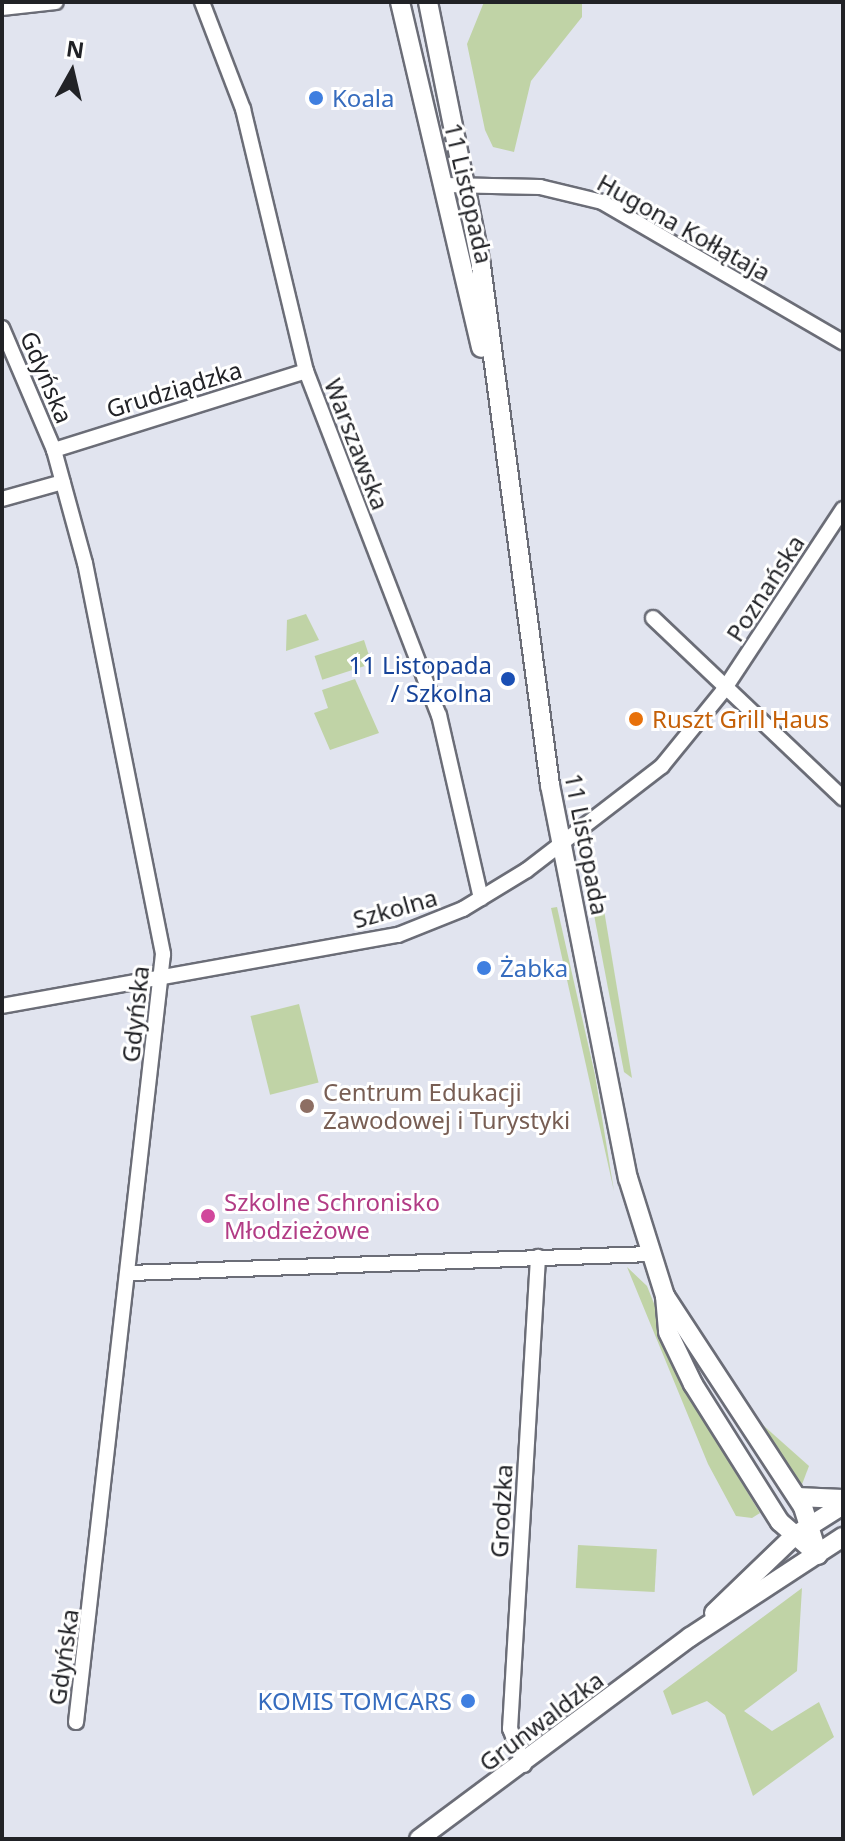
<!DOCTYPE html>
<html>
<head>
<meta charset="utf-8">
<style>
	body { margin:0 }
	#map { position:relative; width:845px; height:1841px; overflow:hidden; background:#e1e4ef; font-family:"Noto Sans",sans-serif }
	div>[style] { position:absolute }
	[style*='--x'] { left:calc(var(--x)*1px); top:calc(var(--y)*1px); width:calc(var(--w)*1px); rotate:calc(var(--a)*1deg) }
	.green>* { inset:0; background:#c0d3a6; transform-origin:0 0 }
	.roads { filter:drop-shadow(2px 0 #6b6d77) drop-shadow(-2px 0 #6b6d77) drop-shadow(0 2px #6b6d77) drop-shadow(0 -2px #6b6d77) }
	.minor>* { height:14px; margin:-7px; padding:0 7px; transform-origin:7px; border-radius:7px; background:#fff }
	.tertiary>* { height:18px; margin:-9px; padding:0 9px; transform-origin:9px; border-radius:9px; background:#fff }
	.dots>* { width:22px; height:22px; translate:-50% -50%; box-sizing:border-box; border:4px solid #fff; border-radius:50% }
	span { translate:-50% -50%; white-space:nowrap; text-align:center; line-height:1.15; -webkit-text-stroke:6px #fff; paint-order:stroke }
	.shop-label { font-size:24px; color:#366cbe }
	.left { translate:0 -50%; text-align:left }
	.right { translate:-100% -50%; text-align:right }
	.street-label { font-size:24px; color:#212226 }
	.transit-label { font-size:24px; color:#164399 }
	.food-label { font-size:24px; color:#c56008 }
	.education-label { font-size:24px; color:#785e54 }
	.hotel-label { font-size:24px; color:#b23c85 }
	.frame { position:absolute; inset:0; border:4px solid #212226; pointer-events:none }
	.north { position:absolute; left:32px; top:32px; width:80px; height:80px; -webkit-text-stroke:6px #fff; paint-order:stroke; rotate:8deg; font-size:22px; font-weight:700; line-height:32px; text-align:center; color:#212226 }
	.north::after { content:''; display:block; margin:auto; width:28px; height:36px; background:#212226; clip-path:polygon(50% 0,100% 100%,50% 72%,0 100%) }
</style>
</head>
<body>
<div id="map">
	<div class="green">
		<i style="clip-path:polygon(484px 2px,582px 2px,582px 17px,531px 81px,514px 152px,493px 147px,485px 130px,467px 44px)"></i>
		<i style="clip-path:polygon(306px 614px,319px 640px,286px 651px,287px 620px)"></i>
		<i style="left:364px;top:640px;width:25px;height:52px;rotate:72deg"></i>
		<i style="clip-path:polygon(355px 679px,379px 733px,330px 750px,314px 713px,328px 708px,322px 690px)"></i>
		<i style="clip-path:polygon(591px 899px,603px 904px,632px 1078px,624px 1072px)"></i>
		<i style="clip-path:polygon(557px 907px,595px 1075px,614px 1191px,551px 908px)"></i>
		<i style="left:299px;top:1004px;width:81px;height:50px;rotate:76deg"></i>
		<i style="clip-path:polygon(627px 1267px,647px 1286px,695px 1406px,760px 1513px,752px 1518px,736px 1516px,708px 1464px)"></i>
		<i style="clip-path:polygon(755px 1418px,809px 1466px,801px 1487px)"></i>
		<i style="left:578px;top:1545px;width:79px;height:43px;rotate:3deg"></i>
		<i style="clip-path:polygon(802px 1588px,797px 1671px,744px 1711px,772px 1731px,819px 1702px,834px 1737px,753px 1796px,725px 1715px,707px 1701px,672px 1715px,663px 1691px)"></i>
	</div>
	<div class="roads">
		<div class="minor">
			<i style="--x:202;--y:2;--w:115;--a:69"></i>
			<i style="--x:243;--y:109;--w:269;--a:76.5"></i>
			<i style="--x:306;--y:371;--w:369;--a:68.9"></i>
			<i style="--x:439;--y:715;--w:188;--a:77.1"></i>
			<i style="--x:2;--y:8;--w:54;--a:-6.3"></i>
			<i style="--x:444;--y:185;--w:96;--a:1.2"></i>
			<i style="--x:540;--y:187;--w:64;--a:13.6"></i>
			<i style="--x:602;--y:202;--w:279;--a:30.2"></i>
			<i style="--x:2;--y:328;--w:133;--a:66.9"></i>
			<i style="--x:54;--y:450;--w:117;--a:74.7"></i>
			<i style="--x:85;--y:563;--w:399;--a:78.7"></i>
			<i style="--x:163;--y:954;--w:773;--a:96.46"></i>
			<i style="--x:54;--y:450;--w:264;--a:-17.4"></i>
			<i style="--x:2;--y:499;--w:63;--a:-15.6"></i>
			<i style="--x:653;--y:618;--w:262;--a:43.5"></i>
			<i style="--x:2;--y:1006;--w:402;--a:-10.2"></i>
			<i style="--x:398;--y:935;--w:70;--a:-21.8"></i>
			<i style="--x:463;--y:909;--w:75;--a:-31.4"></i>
			<i style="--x:527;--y:870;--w:170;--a:-37.6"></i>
			<i style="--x:662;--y:766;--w:97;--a:-50.9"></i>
			<i style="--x:723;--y:691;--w:218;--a:-56.6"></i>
			<i style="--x:130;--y:1273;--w:521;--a:-2.09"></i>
			<i style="--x:524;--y:1765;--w:39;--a:-111"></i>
			<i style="--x:510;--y:1729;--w:473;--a:-86.6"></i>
		</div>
		<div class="tertiary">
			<i style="--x:400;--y:2;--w:355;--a:76.8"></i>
			<i style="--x:428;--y:2;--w:269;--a:78.6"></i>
			<i style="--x:481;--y:266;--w:524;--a:82.43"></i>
			<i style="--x:550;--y:785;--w:401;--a:78.8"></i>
			<i style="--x:628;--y:1178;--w:124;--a:72.6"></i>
			<i style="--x:665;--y:1296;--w:36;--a:85"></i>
			<i style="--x:668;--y:1332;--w:58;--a:64.3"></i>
			<i style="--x:693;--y:1384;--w:163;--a:57.8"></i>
			<i style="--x:780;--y:1522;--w:50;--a:41"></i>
			<i style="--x:665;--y:1296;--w:252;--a:56.8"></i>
			<i style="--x:803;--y:1507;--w:50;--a:72.6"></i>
			<i style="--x:797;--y:1497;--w:46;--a:2.5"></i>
			<i style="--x:714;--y:1613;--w:111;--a:-43.9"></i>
			<i style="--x:794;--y:1536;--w:58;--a:-32.3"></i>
			<i style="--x:419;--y:1839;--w:338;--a:-36.7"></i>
			<i style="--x:690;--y:1637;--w:183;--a:-33.2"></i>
		</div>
	</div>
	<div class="dots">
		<i style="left:316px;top:98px;background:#3f7fe0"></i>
		<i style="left:508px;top:679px;background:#1a4fb4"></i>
		<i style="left:636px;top:719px;background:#e8710a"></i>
		<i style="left:484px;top:968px;background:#3f7fe0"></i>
		<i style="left:307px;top:1106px;background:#8d6e63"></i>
		<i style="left:208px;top:1216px;background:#d1479c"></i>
		<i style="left:468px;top:1701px;background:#3f7fe0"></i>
	</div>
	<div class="shop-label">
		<span class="left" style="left:332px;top:98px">Koala</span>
		<span class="left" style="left:500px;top:968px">Żabka</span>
		<span class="right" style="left:452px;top:1701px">KOMIS TOMCARS</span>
	</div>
	<div class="street-label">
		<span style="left:469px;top:193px;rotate:77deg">11 Listopada</span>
		<span style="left:684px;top:227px;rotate:29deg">Hugona Kołłątaja</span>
		<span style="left:47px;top:377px;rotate:67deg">Gdyńska</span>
		<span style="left:174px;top:389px;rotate:-17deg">Grudziądzka</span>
		<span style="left:357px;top:444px;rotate:69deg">Warszawska</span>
		<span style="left:765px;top:588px;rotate:-57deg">Poznańska</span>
		<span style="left:587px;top:844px;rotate:79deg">11 Listopada</span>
		<span style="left:395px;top:908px;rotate:-16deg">Szkolna</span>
		<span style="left:135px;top:1014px;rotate:-84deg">Gdyńska</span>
		<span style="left:501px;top:1511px;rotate:-87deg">Grodzka</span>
		<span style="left:63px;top:1657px;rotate:-82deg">Gdyńska</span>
		<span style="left:541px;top:1721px;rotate:-37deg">Grunwaldzka</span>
	</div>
	<div class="transit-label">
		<span class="right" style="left:492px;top:679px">11 Listopada<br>/ Szkolna</span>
	</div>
	<div class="food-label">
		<span class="left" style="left:652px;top:719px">Ruszt Grill Haus</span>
	</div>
	<div class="education-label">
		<span class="left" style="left:323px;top:1106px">Centrum Edukacji<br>Zawodowej i Turystyki</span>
	</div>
	<div class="hotel-label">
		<span class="left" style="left:224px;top:1216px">Szkolne Schronisko<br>Młodzieżowe</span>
	</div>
	<div class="frame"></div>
	<div class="north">N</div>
</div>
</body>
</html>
